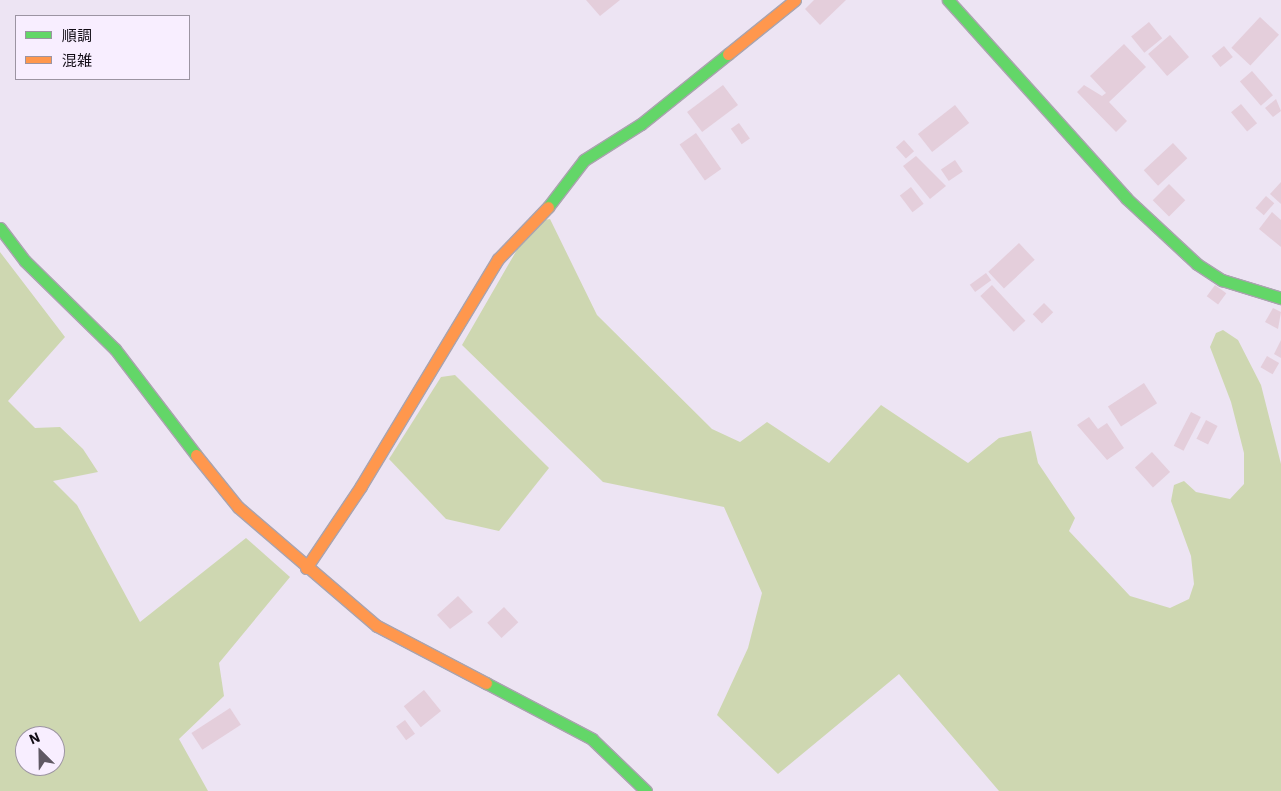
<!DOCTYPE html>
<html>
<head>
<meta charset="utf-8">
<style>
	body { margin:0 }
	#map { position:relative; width:1281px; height:791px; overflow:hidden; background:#ede4f3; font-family:"IBM Plex Sans","Noto Sans JP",sans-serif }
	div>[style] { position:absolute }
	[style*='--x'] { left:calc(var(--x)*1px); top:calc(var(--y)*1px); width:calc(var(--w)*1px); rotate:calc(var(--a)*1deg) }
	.green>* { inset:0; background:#ced7b1 }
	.building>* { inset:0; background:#e4cedb; transform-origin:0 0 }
	.roads { filter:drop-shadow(1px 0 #a9a3ae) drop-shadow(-1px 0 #a9a3ae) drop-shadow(0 1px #a9a3ae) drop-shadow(0 -1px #a9a3ae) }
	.fast>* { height:11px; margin:-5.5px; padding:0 5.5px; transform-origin:5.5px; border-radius:5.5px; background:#63d668 }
	.slow>* { height:11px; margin:-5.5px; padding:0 5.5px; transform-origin:5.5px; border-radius:5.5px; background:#ff974d }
	span { translate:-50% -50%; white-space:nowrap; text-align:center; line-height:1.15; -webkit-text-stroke:5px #f8eeff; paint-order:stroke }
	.legend { position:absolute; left:15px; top:15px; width:175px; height:65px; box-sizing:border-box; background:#f8eeff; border:1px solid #9c94a2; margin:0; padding:6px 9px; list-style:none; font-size:15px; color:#120d16 }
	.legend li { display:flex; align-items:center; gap:10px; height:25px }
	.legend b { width:25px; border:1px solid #9c94a2 }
	.north { position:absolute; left:15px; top:726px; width:50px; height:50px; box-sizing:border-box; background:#f8eeff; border:1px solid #9c94a2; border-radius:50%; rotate:337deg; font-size:14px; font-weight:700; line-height:20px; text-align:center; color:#120d16 }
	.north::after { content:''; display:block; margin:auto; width:18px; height:22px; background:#5f5863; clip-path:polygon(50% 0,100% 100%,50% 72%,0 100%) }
</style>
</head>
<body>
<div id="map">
	<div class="green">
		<i style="clip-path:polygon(550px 219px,597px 315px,712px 429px,740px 442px,767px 422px,829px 463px,881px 405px,968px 463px,999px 438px,1031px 431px,1038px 463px,1075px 518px,1069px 531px,1130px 596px,1170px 608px,1189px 599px,1194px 584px,1191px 556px,1171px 501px,1174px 485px,1184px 481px,1196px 492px,1230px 499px,1244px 484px,1244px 453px,1231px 402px,1210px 347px,1216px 333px,1223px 330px,1238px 340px,1261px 385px,1281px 464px,1281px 791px,999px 791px,899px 674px,778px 774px,717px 715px,748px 648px,762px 593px,724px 507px,603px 482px,462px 345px,533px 222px)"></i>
		<i style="clip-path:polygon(evenodd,0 252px,65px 337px,8px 401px,35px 428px,60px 427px,83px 449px,98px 472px,53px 481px,77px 505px,140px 622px,246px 538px,290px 577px,219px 663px,224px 696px,179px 739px,208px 791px,0 791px,0 252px,25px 736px,55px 736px,55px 766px,25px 766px,25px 736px)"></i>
		<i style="clip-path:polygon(455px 375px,549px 468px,499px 531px,446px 519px,389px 459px,441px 377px)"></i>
	</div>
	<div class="building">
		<i style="clip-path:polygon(586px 0,620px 0,600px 16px)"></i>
		<i style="clip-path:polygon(814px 0,846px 0,820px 25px,805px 9px)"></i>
		<i style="left:1260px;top:17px;width:26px;height:42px;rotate:43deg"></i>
		<i style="left:1149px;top:22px;width:21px;height:23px;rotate:51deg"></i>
		<i style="left:1170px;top:35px;width:29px;height:29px;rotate:49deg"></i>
		<i style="clip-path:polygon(1124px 44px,1146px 67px,1109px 102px,1127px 121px,1116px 132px,1077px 92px,1084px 85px,1102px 96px,1106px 93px,1090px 76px)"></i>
		<i style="left:1224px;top:46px;width:14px;height:16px;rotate:51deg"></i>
		<i style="left:1252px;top:71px;width:32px;height:16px;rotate:49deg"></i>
		<i style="left:723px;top:85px;width:25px;height:45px;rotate:53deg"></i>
		<i style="clip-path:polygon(1276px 99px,1281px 111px,1273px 117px,1265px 108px)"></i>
		<i style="left:1241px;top:104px;width:25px;height:13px;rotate:50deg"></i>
		<i style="left:955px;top:105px;width:23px;height:47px;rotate:52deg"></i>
		<i style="left:739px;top:123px;width:19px;height:10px;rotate:55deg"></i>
		<i style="left:696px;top:133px;width:44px;height:20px;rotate:55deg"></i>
		<i style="left:904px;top:140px;width:15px;height:11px;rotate:48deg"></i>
		<i style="left:1173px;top:143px;width:21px;height:40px;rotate:47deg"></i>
		<i style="clip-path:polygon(916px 156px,946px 186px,930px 199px,903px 166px)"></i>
		<i style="left:955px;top:160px;width:14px;height:17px;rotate:56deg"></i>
		<i style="clip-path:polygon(1281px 182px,1281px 204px,1270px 194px)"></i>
		<i style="left:1169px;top:184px;width:23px;height:23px;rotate:45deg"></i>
		<i style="left:911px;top:187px;width:21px;height:14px;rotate:53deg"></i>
		<i style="left:1266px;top:196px;width:11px;height:16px;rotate:41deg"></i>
		<i style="clip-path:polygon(1272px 212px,1281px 220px,1281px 247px,1259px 229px)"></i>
		<i style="left:1019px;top:243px;width:23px;height:42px;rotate:47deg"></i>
		<i style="left:986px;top:273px;width:9px;height:20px;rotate:54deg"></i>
		<i style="left:992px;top:285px;width:49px;height:16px;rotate:47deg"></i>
		<i style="left:1215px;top:285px;width:14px;height:14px;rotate:36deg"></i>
		<i style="left:1044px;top:303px;width:13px;height:16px;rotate:45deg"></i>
		<i style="clip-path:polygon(1273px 308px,1281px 312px,1278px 329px,1265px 322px)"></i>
		<i style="clip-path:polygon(1281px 340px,1281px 358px,1274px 354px)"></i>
		<i style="left:1267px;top:356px;width:14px;height:13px;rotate:30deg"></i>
		<i style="left:1144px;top:383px;width:24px;height:43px;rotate:57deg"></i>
		<i style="left:1191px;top:412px;width:11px;height:38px;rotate:27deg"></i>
		<i style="clip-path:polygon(1089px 417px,1098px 429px,1107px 423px,1124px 448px,1107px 460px,1077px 425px)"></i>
		<i style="left:1206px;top:420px;width:13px;height:21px;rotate:27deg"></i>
		<i style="left:1152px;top:452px;width:27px;height:23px;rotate:48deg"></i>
		<i style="clip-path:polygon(458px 596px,473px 612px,450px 629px,437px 615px)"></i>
		<i style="left:504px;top:607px;width:21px;height:23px;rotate:47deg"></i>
		<i style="left:424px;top:690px;width:27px;height:26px;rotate:51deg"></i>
		<i style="left:230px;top:708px;width:20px;height:46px;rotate:57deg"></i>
		<i style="left:405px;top:720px;width:17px;height:11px;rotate:54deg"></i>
	</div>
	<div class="roads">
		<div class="fast">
			<i style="--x:948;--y:0;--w:266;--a:48"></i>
			<i style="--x:1126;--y:198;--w:97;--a:42.9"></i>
			<i style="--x:1197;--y:264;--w:30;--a:33"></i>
			<i style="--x:1222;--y:280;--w:62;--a:17"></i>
			<i style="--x:548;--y:207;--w:59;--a:-52.5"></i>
			<i style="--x:584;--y:160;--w:67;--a:-32.3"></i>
			<i style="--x:641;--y:124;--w:112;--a:-38.8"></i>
			<i style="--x:0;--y:228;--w:41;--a:52.9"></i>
			<i style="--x:25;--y:261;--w:126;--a:44.4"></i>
			<i style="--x:115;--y:349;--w:133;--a:52.6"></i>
			<i style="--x:486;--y:683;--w:120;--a:27.8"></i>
			<i style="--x:592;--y:739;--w:75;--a:43.9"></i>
		</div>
		<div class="slow">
			<i style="--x:728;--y:54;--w:86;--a:-38.9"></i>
			<i style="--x:196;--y:455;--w:67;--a:51.1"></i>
			<i style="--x:238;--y:507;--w:183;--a:40.6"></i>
			<i style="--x:377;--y:626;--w:123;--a:27.6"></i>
			<i style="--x:306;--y:568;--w:99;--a:-56.1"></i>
			<i style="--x:361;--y:486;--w:265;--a:-58.9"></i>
			<i style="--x:498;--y:259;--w:72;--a:-46.1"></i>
		</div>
	</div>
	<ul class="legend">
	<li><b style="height:6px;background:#63d668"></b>順調</li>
	<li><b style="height:6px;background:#ff974d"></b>混雑</li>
	</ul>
	<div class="north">N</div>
</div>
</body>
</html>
